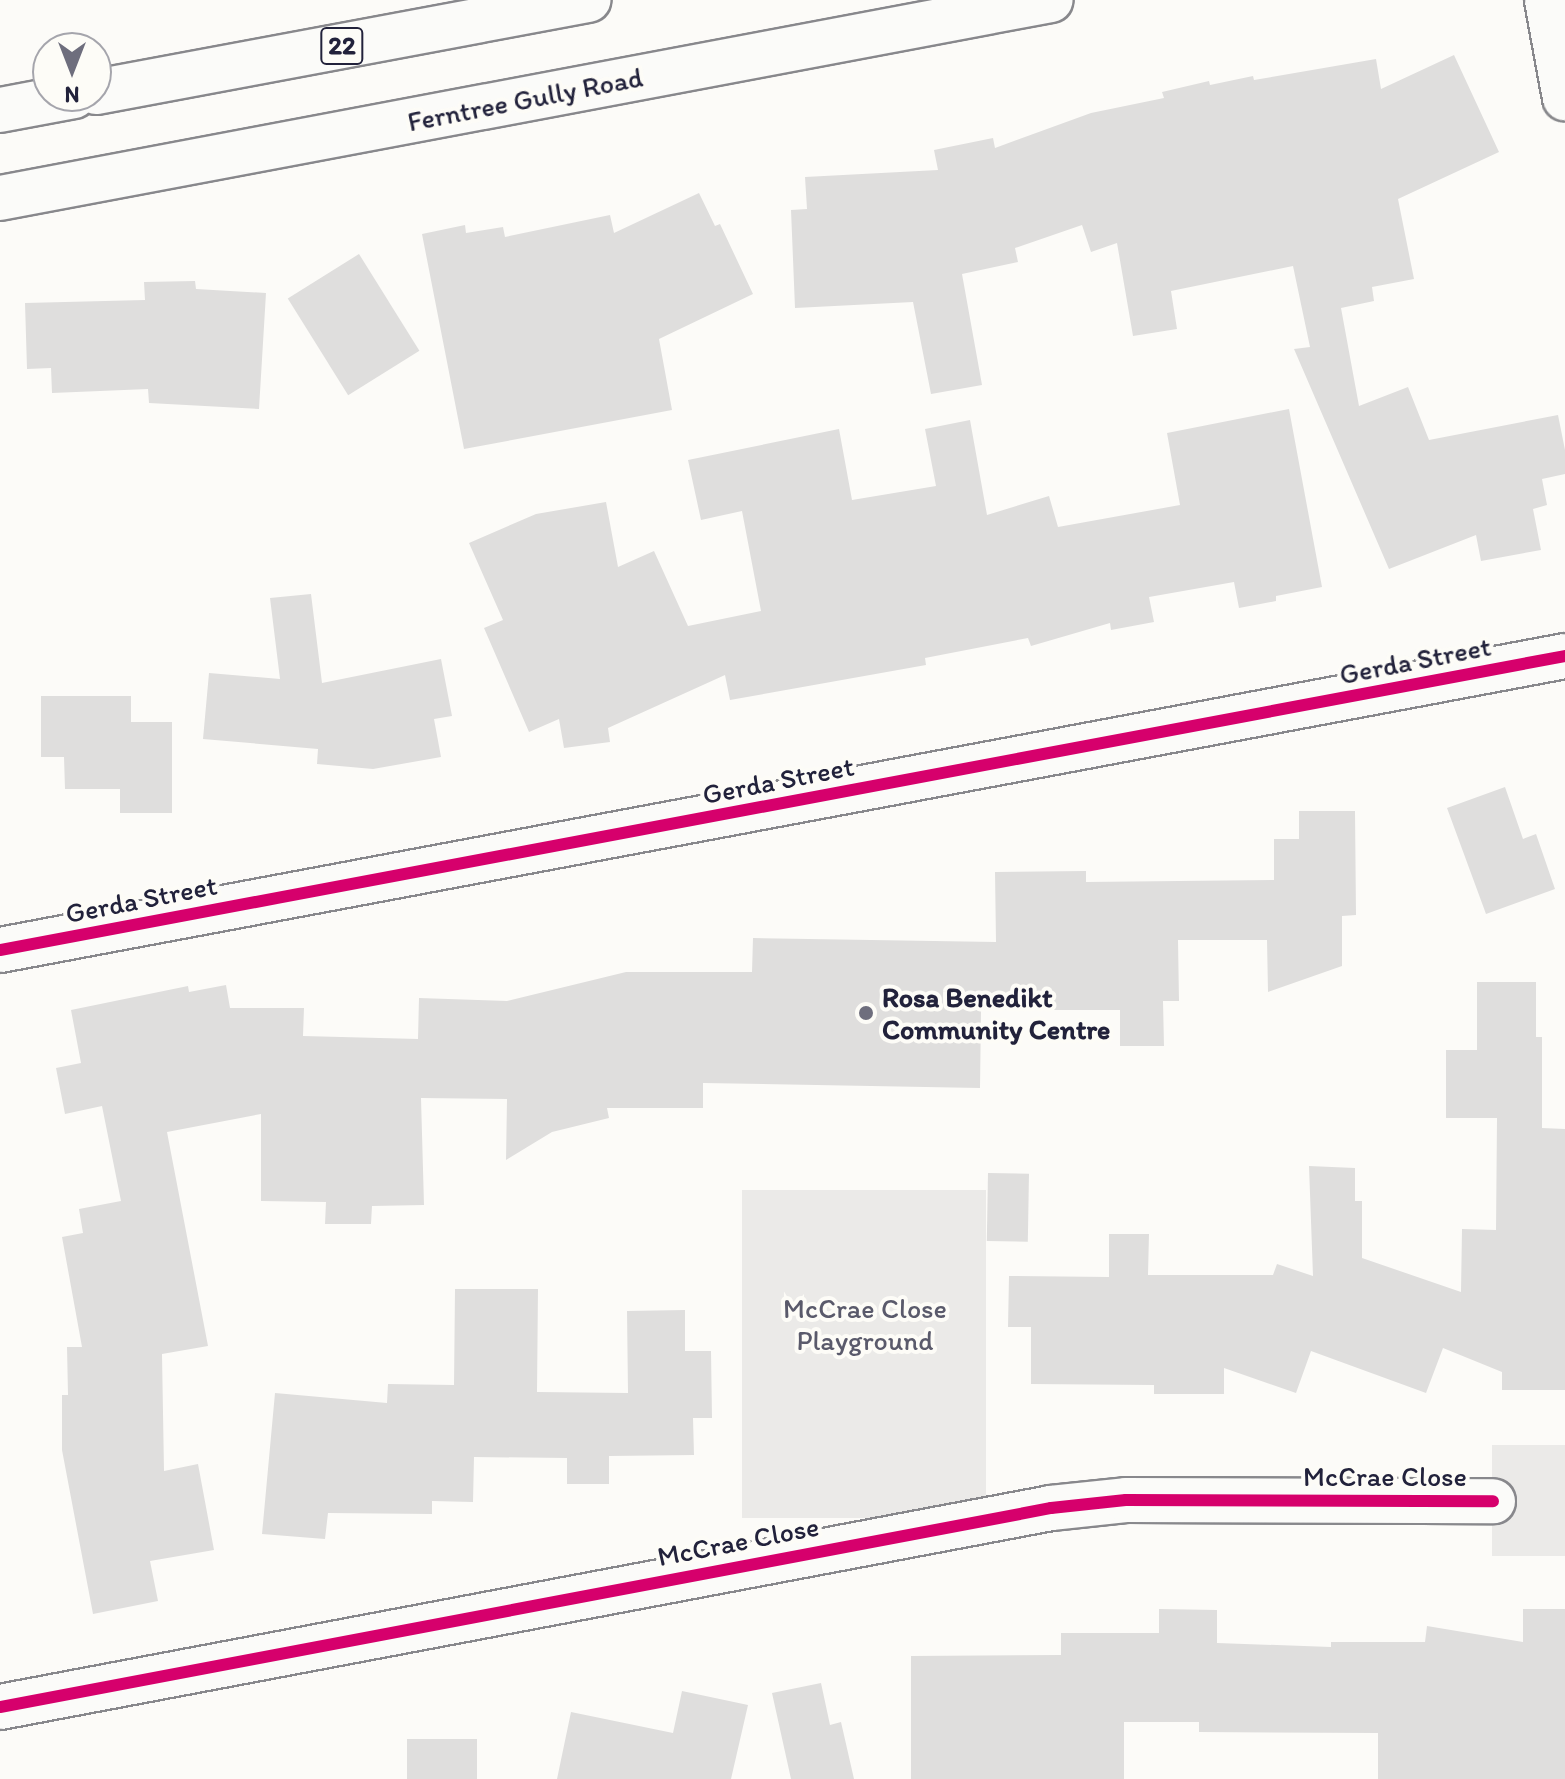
<!DOCTYPE html>
<html>
<head>
<meta charset="utf-8">
<style>
	body { margin:0 }
	#map { position:relative; width:1565px; height:1779px; overflow:hidden; background:#fcfbf8; font-family:Itim,sans-serif }
	div>[style] { position:absolute }
	[style*='--x'] { left:calc(var(--x)*1px); top:calc(var(--y)*1px); width:calc(var(--w)*1px); rotate:calc(var(--a)*1deg) }
	.green>* { inset:0; background:#ebeae8; transform-origin:0 0 }
	.building>* { inset:0; background:#dfdedd; transform-origin:0 0 }
	.roads { filter:drop-shadow(2px 0 #88888c) drop-shadow(-2px 0 #88888c) drop-shadow(0 2px #88888c) drop-shadow(0 -2px #88888c) }
	.minor>* { height:44px; margin:-22px; padding:0 22px; transform-origin:22px; border-radius:22px; background:#fbfbf9 }
	.primary>* { height:44px; margin:-22px; padding:0 22px; transform-origin:22px; border-radius:22px; background:#fbfbf9 }
	.cycleway>* { height:12px; margin:-6px; padding:0 6px; transform-origin:6px; border-radius:6px; background:#d6006c }
	.dots>* { width:22px; height:22px; translate:-50% -50%; box-sizing:border-box; border:4px solid #fdfcf7; border-radius:50% }
	span { translate:-50% -50%; white-space:nowrap; text-align:center; line-height:1.15; -webkit-text-stroke:8px #fdfcf7; paint-order:stroke }
	.shield-label span { padding:2px 6px; background:#fdfcf7; border:2px solid; border-radius:6px; -webkit-text-stroke-width:0 }
	.shield-label { font-size:26px; color:#22223b; font-weight:700 }
	.street-label { font-size:28px; color:#22223b }
	.poi-label { font-size:28px; color:#22223b; font-weight:700 }
	.left { translate:0 -50%; text-align:left }
	.park-label { font-size:28px; color:#5a5a6b }
	.north { position:absolute; left:32px; top:32px; width:80px; height:80px; box-sizing:border-box; background:#fdfcf7; border:2px solid #a5a5ac; border-radius:50%; rotate:180deg; font-size:22px; font-weight:700; line-height:32px; text-align:center; color:#22223b }
	.north::after { content:''; display:block; margin:auto; width:28px; height:36px; background:#6e6e7d; clip-path:polygon(50% 0,100% 100%,50% 72%,0 100%) }
</style>
</head>
<body>
<div id="map">
	<div class="green">
		<i style="left:986px;top:1190px;width:328px;height:244px;rotate:90deg"></i>
		<i style="left:1565px;top:1445px;width:111px;height:73px;rotate:90deg"></i>
	</div>
	<div class="building">
		<i style="clip-path:polygon(1454px 55px,1499px 152px,1398px 199px,1414px 279px,1372px 287px,1374px 301px,1341px 308px,1359px 406px,1408px 387px,1429px 440px,1558px 415px,1565px 450px,1565px 474px,1542px 479px,1547px 505px,1533px 509px,1541px 550px,1481px 561px,1476px 535px,1389px 569px,1294px 349px,1310px 347px,1293px 266px,1171px 291px,1177px 329px,1133px 336px,1117px 243px,1091px 252px,1082px 225px,1015px 248px,1018px 262px,962px 274px,982px 385px,931px 394px,913px 302px,795px 308px,791px 210px,807px 209px,805px 177px,938px 170px,934px 150px,993px 138px,995px 148px,1091px 113px,1164px 98px,1162px 92px,1209px 81px,1210px 85px,1253px 76px,1254px 80px,1376px 59px,1381px 89px)"></i>
		<i style="clip-path:polygon(699px 193px,715px 226px,720px 224px,753px 294px,659px 339px,672px 410px,464px 449px,422px 234px,465px 225px,466px 233px,503px 227px,505px 237px,610px 215px,614px 233px)"></i>
		<i style="left:359px;top:254px;width:114px;height:84px;rotate:58deg"></i>
		<i style="clip-path:polygon(195px 281px,196px 289px,266px 293px,259px 409px,149px 403px,148px 389px,52px 393px,51px 368px,27px 369px,25px 303px,145px 300px,144px 282px)"></i>
		<i style="clip-path:polygon(1289px 409px,1322px 587px,1276px 596px,1276px 601px,1239px 608px,1234px 582px,1149px 597px,1154px 622px,1111px 630px,1110px 623px,1031px 646px,1028px 638px,925px 658px,926px 665px,730px 700px,725px 675px,608px 728px,610px 742px,564px 748px,559px 719px,529px 732px,484px 628px,503px 620px,469px 543px,536px 514px,606px 502px,618px 567px,654px 551px,688px 626px,761px 611px,742px 511px,701px 520px,688px 460px,839px 429px,852px 500px,936px 486px,925px 429px,970px 420px,987px 515px,1049px 496px,1058px 527px,1180px 505px,1167px 433px)"></i>
		<i style="clip-path:polygon(311px 594px,322px 683px,441px 659px,452px 716px,434px 719px,441px 757px,373px 769px,317px 764px,318px 749px,203px 739px,209px 673px,280px 679px,270px 598px)"></i>
		<i style="clip-path:polygon(41px 696px,131px 696px,131px 722px,172px 722px,172px 813px,120px 813px,120px 789px,65px 789px,64px 757px,41px 757px)"></i>
		<i style="clip-path:polygon(1505px 787px,1523px 839px,1536px 834px,1555px 889px,1486px 914px,1447px 808px)"></i>
		<i style="clip-path:polygon(1299px 811px,1355px 811px,1356px 915px,1342px 916px,1342px 966px,1268px 992px,1267px 940px,1178px 940px,1179px 1001px,1163px 1001px,1164px 1046px,1120px 1046px,1120px 1010px,981px 1010px,980px 1088px,703px 1083px,703px 1108px,607px 1108px,609px 1118px,552px 1132px,506px 1160px,507px 1099px,421px 1098px,424px 1205px,372px 1206px,371px 1224px,325px 1224px,326px 1202px,261px 1201px,261px 1114px,167px 1132px,208px 1346px,162px 1354px,164px 1471px,198px 1464px,214px 1550px,150px 1561px,158px 1601px,93px 1614px,62px 1450px,62px 1395px,68px 1395px,67px 1347px,82px 1347px,62px 1237px,83px 1233px,79px 1209px,121px 1201px,102px 1106px,65px 1114px,56px 1068px,81px 1063px,71px 1010px,188px 986px,189px 992px,226px 985px,230px 1008px,304px 1008px,303px 1036px,418px 1039px,419px 998px,507px 1001px,626px 972px,752px 972px,753px 938px,996px 942px,995px 872px,1086px 871px,1086px 882px,1274px 880px,1274px 839px,1299px 839px)"></i>
		<i style="clip-path:polygon(1477px 982px,1536px 982px,1536px 1037px,1542px 1037px,1542px 1128px,1565px 1129px,1565px 1390px,1502px 1390px,1502px 1372px,1443px 1348px,1426px 1393px,1311px 1351px,1296px 1393px,1224px 1368px,1224px 1394px,1154px 1394px,1154px 1385px,1031px 1384px,1031px 1327px,1008px 1327px,1009px 1276px,1109px 1277px,1109px 1234px,1149px 1234px,1148px 1275px,1273px 1275px,1277px 1264px,1313px 1276px,1309px 1166px,1355px 1168px,1355px 1201px,1362px 1201px,1362px 1258px,1461px 1292px,1462px 1229px,1496px 1230px,1497px 1118px,1446px 1118px,1446px 1050px,1477px 1050px)"></i>
		<i style="left:988px;top:1173px;width:41px;height:68px;rotate:1deg"></i>
		<i style="clip-path:polygon(455px 1289px,538px 1289px,537px 1392px,628px 1393px,627px 1311px,685px 1310px,685px 1351px,711px 1351px,712px 1418px,693px 1418px,694px 1455px,609px 1456px,609px 1484px,567px 1484px,567px 1458px,474px 1457px,473px 1502px,432px 1501px,432px 1514px,328px 1513px,325px 1539px,262px 1534px,275px 1393px,387px 1403px,388px 1384px,454px 1385px)"></i>
		<i style="clip-path:polygon(1159px 1609px,1217px 1610px,1217px 1643px,1331px 1647px,1331px 1642px,1425px 1642px,1427px 1626px,1523px 1642px,1523px 1609px,1565px 1609px,1565px 1779px,1378px 1779px,1378px 1733px,1199px 1732px,1199px 1722px,1124px 1722px,1124px 1779px,911px 1779px,911px 1656px,1061px 1655px,1061px 1633px,1159px 1633px)"></i>
		<i style="clip-path:polygon(821px 1683px,830px 1725px,841px 1722px,854px 1779px,791px 1779px,772px 1693px)"></i>
		<i style="clip-path:polygon(682px 1691px,748px 1705px,731px 1779px,557px 1779px,571px 1712px,673px 1733px)"></i>
		<i style="left:407px;top:1739px;width:70px;height:40px"></i>
	</div>
	<div class="roads">
		<div class="minor">
			<i style="--x:1547;--y:0;--w:100;--a:79.6"></i>
			<i style="--x:0;--y:198;--w:1069;--a:-10.67"></i>
			<i style="--x:0;--y:950;--w:1592;--a:-10.64"></i>
			<i style="--x:0;--y:1707;--w:1070;--a:-10.72"></i>
			<i style="--x:1051;--y:1508;--w:75;--a:-6.1"></i>
			<i style="--x:1126;--y:1500;--w:367;--a:0.2"></i>
		</div>
		<div class="primary">
			<i style="--x:96;--y:92;--w:501;--a:-10.59"></i>
			<i style="--x:0;--y:110;--w:75;--a:-10.7"></i>
		</div>
	</div>
	<div class="cycleway">
		<i style="--x:0;--y:950;--w:1592;--a:-10.64"></i>
		<i style="--x:0;--y:1707;--w:1070;--a:-10.72"></i>
		<i style="--x:1051;--y:1508;--w:75;--a:-6.1"></i>
		<i style="--x:1126;--y:1500;--w:367;--a:0.2"></i>
	</div>
	<div class="dots">
		<i style="left:866px;top:1013px;background:#6e6e7d"></i>
	</div>
	<div class="shield-label">
		<span style="left:342px;top:46px">22</span>
	</div>
	<div class="street-label">
		<span style="left:525px;top:99px;rotate:-11deg">Ferntree Gully Road</span>
		<span style="left:1415px;top:660px;rotate:-11deg">Gerda Street</span>
		<span style="left:778px;top:780px;rotate:-11deg">Gerda Street</span>
		<span style="left:141px;top:899px;rotate:-11deg">Gerda Street</span>
		<span style="left:1385px;top:1476px">McCrae Close</span>
		<span style="left:738px;top:1541px;rotate:-11deg">McCrae Close</span>
	</div>
	<div class="poi-label">
		<span class="left" style="left:882px;top:1013px">Rosa Benedikt<br>Community Centre</span>
	</div>
	<div class="park-label">
		<span style="left:865px;top:1324px">McCrae Close<br>Playground</span>
	</div>
	<div class="north">N</div>
</div>
</body>
</html>
